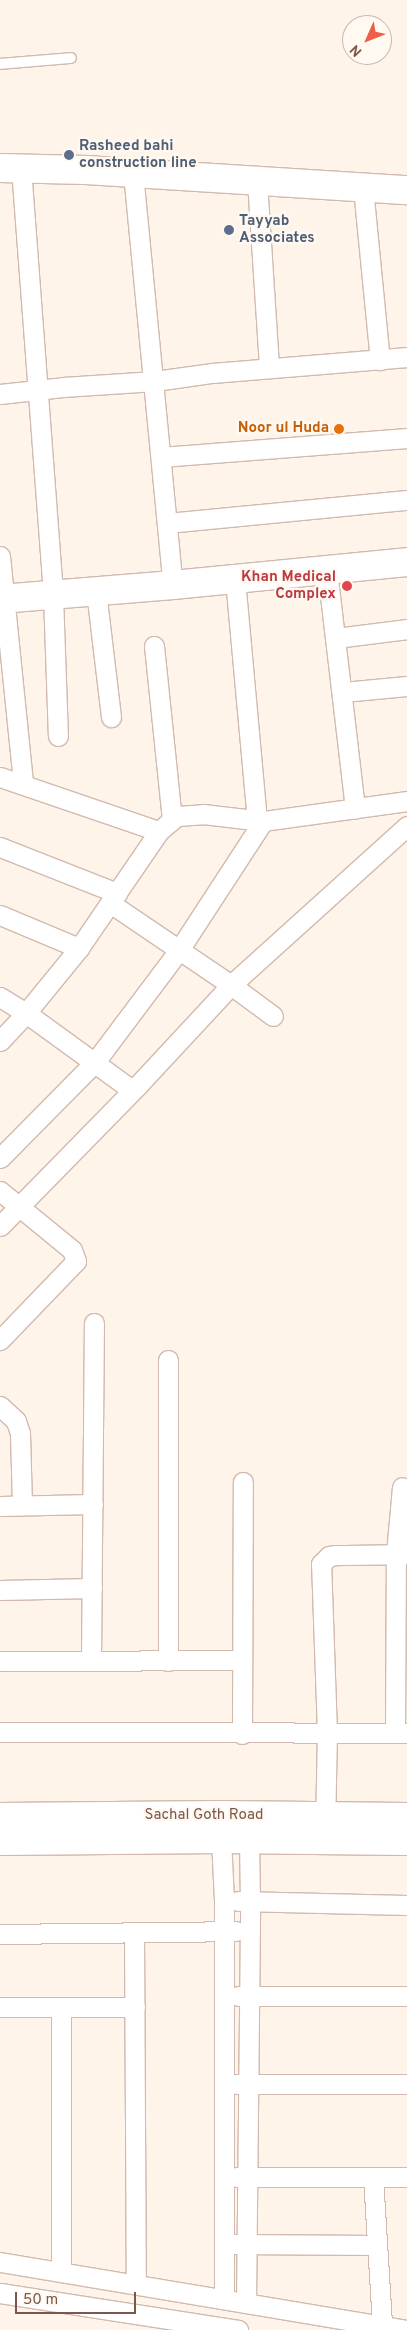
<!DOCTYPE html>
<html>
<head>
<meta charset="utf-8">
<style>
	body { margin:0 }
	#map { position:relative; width:407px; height:2330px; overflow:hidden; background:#fef4ea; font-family:Overpass,sans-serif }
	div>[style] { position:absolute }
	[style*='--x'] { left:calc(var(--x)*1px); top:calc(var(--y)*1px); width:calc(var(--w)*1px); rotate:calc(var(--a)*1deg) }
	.roads { filter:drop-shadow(1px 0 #d2baae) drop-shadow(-1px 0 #d2baae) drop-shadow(0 1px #d2baae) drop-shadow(0 -1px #d2baae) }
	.lane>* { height:10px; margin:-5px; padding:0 5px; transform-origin:5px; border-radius:5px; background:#fff }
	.street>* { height:19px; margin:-9.5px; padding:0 9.5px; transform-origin:9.5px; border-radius:9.5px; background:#fff }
	.secondary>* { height:28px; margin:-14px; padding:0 14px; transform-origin:14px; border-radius:14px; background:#fff }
	.dots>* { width:14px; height:14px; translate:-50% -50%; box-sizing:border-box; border:2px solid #fff9f2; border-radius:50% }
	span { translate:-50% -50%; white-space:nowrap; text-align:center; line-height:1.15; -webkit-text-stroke:4.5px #fff9f2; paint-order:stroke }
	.service-label { font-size:15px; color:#4e5e75; font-weight:700 }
	.left { translate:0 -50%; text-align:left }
	.food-label { font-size:15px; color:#c56008; font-weight:700 }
	.right { translate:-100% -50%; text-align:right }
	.health-label { font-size:15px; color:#be3a42; font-weight:700 }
	.street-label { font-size:15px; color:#7c574a }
	.north { position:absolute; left:342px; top:15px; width:50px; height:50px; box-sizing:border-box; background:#fff9f2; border:1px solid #cbb8af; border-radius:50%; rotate:226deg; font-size:14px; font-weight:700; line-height:20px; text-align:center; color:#7c574a }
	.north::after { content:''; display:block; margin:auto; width:18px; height:22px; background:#ef5e48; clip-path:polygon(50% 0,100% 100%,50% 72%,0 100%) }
	.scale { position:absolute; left:15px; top:2292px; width:121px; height:22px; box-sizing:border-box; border:2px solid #7c574a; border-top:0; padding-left:6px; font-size:15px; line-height:18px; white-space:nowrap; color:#7c574a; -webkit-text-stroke:4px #fff9f2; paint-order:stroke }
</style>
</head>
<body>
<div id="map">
	<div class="roads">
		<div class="lane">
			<i style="--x:0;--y:64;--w:71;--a:-4.8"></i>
		</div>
		<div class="street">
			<i style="--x:21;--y:168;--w:428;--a:85.7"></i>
			<i style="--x:53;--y:595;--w:141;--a:88"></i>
			<i style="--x:133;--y:173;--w:414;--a:84.5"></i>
			<i style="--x:257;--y:181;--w:187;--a:86.3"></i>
			<i style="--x:363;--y:188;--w:173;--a:84.4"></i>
			<i style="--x:0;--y:394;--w:63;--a:-6.3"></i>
			<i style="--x:63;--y:387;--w:92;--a:-3.7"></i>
			<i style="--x:155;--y:381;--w:58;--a:-8"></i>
			<i style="--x:212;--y:373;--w:196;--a:-4.7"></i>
			<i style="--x:161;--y:457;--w:247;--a:-4.4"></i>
			<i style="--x:167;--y:523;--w:241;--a:-5.5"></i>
			<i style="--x:0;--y:556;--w:228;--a:84.2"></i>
			<i style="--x:327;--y:570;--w:240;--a:83.3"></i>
			<i style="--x:235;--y:579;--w:243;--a:84.8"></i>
			<i style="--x:96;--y:591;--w:127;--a:83.2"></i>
			<i style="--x:336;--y:638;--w:72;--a:-7.2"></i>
			<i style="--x:154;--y:646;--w:175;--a:84.1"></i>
			<i style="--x:343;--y:692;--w:64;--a:-5.4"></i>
			<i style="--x:0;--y:777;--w:168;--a:18.8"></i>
			<i style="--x:0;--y:847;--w:126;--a:21.5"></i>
			<i style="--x:110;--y:903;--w:146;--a:34.1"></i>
			<i style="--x:231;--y:985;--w:52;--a:36.4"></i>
			<i style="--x:0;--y:915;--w:86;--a:22.7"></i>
			<i style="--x:0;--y:997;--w:31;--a:32"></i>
			<i style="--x:26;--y:1013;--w:131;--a:36"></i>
			<i style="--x:0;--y:1041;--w:38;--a:-47"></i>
			<i style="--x:26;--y:1013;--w:84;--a:-50.8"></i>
			<i style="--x:79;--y:948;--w:142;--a:-55.6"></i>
			<i style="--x:159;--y:831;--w:23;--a:-40"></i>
			<i style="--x:177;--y:816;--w:26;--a:-4"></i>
			<i style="--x:203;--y:814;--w:60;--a:6.7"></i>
			<i style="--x:263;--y:821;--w:145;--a:-7.9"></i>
			<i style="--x:0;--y:1158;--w:135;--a:-45.3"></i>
			<i style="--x:95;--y:1062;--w:140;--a:-53.1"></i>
			<i style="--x:179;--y:950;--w:154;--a:-56.9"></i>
			<i style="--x:0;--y:1191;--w:93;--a:39.3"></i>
			<i style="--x:72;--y:1250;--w:12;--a:70"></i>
			<i style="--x:76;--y:1261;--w:110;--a:133.9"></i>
			<i style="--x:0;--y:1226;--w:197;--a:-45.6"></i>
			<i style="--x:138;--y:1085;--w:137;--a:-47.1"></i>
			<i style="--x:231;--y:985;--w:237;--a:-42.1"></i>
			<i style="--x:0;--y:1406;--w:22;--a:43"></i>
			<i style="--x:16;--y:1421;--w:13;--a:72"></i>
			<i style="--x:20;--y:1433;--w:72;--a:88.4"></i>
			<i style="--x:0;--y:1506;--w:93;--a:-1.2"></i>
			<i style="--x:0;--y:1590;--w:92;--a:-1.2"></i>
			<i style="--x:0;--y:1661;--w:242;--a:-0.2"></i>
			<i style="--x:91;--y:1661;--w:338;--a:-89.5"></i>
			<i style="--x:168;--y:1661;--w:301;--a:-90"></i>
			<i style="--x:0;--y:1732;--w:407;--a:0.1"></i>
			<i style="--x:395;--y:1733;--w:180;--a:-89.7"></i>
			<i style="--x:396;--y:1553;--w:66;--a:-84.8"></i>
			<i style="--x:242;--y:1734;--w:252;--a:-89.8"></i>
			<i style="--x:325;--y:1828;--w:95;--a:-88.8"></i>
			<i style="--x:327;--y:1733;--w:169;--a:-92"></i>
			<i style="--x:321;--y:1564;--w:11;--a:-45"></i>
			<i style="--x:329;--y:1556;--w:7;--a:-8"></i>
			<i style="--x:336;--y:1555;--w:71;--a:-0.8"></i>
			<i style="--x:221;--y:1839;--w:62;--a:87.2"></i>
			<i style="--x:224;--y:1901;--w:398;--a:90"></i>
			<i style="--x:238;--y:1901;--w:169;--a:1.4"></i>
			<i style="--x:134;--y:1932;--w:351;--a:89.7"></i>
			<i style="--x:0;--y:1934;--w:236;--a:-0.7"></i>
			<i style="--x:238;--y:1996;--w:169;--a:0"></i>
			<i style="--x:0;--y:2007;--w:135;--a:0"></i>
			<i style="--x:236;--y:2084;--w:171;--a:0"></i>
			<i style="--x:236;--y:2177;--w:171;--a:0"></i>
			<i style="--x:373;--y:2177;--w:149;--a:86.5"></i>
			<i style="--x:233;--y:2244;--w:144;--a:0.4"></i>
			<i style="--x:0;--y:2262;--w:413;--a:9.5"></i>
			<i style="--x:61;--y:2271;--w:264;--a:-90"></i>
			<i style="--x:0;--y:2293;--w:241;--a:8.8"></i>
			<i style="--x:246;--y:2303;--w:401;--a:-89.4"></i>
			<i style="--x:250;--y:1902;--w:62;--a:-90.9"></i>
		</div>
		<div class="secondary">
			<i style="--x:0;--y:168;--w:86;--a:1.3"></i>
			<i style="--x:86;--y:170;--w:322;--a:3.6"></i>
			<i style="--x:0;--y:599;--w:174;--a:-4.6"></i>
			<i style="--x:173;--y:585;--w:235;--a:-5.6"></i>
			<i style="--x:0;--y:1817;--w:220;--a:-0.5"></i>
			<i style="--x:220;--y:1815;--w:187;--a:0.6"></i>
			<i style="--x:0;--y:1841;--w:221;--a:-0.5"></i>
			<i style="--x:221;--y:1839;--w:186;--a:0.6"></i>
		</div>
	</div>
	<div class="dots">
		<i style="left:69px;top:155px;background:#5c6f8a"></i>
		<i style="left:229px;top:230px;background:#5c6f8a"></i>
		<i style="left:339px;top:429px;background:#e8710a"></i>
		<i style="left:347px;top:586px;background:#e0444e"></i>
	</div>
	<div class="service-label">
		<span class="left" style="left:79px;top:155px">Rasheed bahi<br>construction line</span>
		<span class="left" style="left:239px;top:230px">Tayyab<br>Associates</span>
	</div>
	<div class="food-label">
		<span class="right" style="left:329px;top:429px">Noor ul Huda</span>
	</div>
	<div class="health-label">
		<span class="right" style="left:336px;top:586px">Khan Medical<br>Complex</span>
	</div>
	<div class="street-label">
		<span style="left:204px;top:1816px">Sachal Goth Road</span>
	</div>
	<div class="north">N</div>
	<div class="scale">50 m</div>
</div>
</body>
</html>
